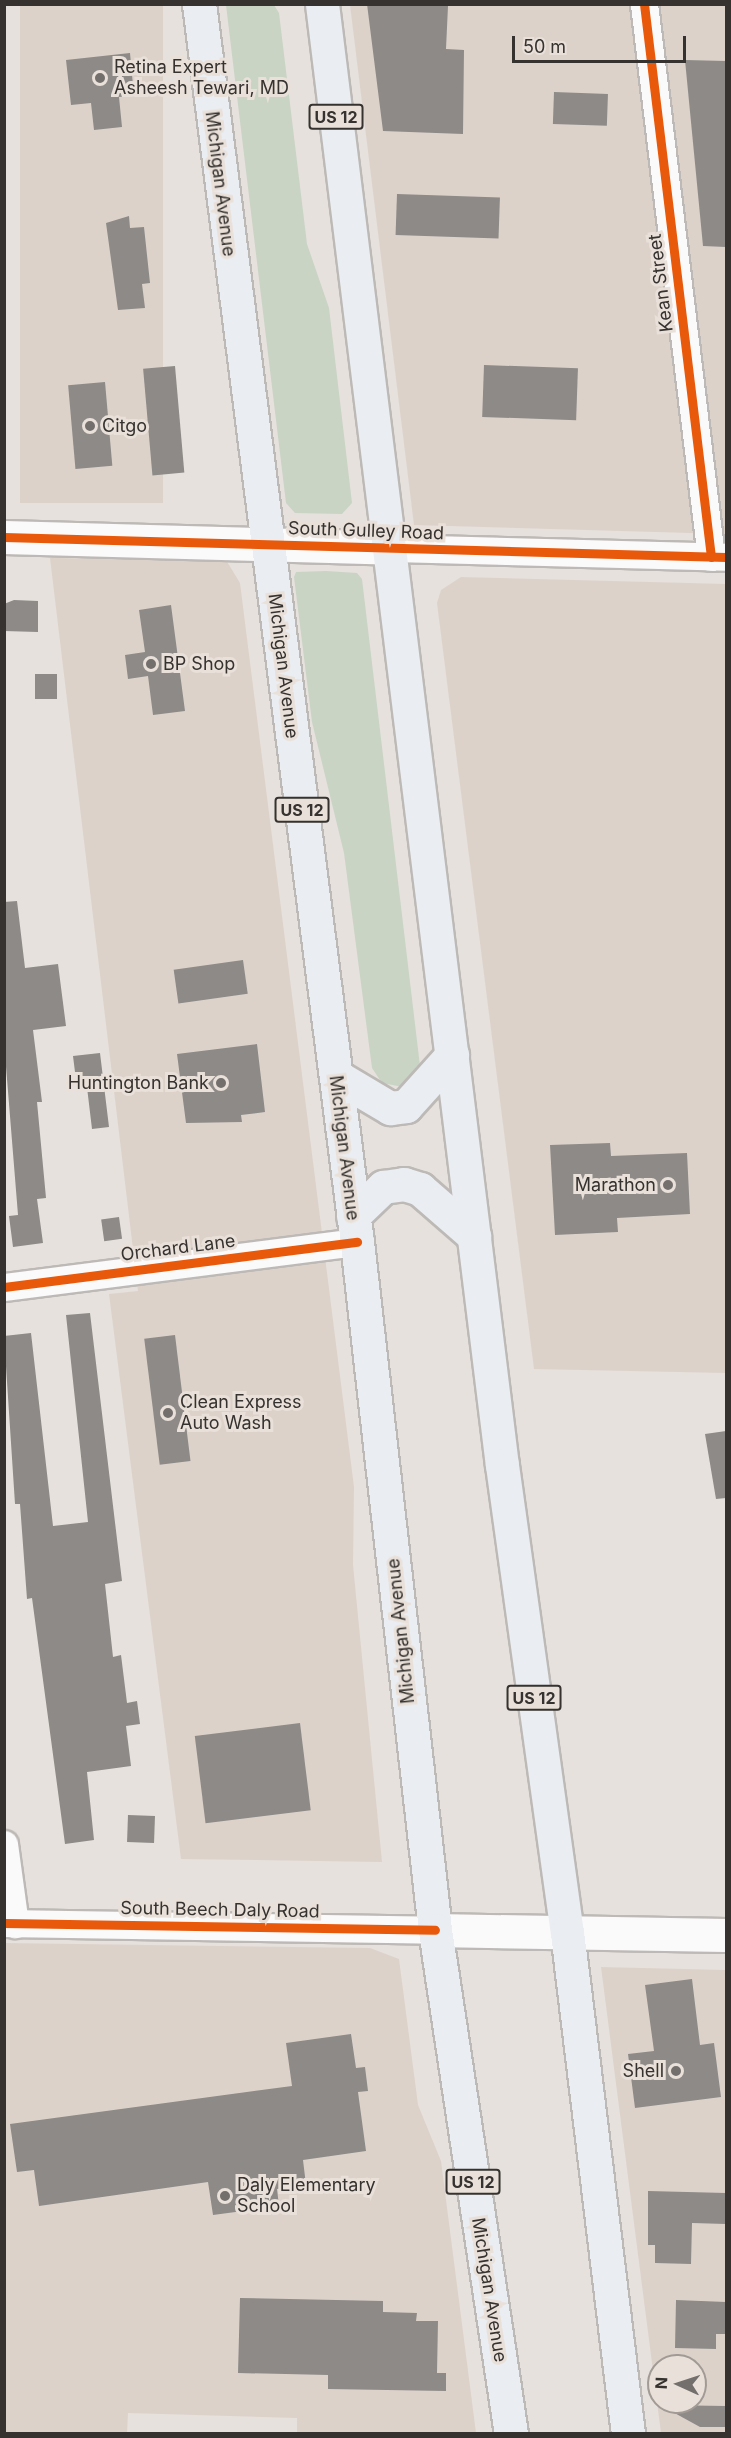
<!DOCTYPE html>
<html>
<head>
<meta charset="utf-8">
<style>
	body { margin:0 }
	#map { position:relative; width:731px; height:2438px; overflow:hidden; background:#e6e1dc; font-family:Inter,sans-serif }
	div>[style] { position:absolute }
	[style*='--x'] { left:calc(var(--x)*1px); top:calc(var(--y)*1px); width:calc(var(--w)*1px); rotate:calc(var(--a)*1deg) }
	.built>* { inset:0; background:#dcd2ca; transform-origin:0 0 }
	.green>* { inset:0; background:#c9d4c5 }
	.building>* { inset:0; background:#8d8a87; transform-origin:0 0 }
	.roads { filter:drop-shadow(2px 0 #bdb9b6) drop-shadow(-2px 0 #bdb9b6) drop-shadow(0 2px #bdb9b6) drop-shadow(0 -2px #bdb9b6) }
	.minor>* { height:27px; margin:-13.5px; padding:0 13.5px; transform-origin:13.5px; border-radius:13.5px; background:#fbfafa }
	.tertiary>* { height:33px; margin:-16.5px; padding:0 16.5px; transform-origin:16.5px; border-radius:16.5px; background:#fbfafa }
	.secondary>* { height:33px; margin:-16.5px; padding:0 16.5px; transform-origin:16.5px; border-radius:16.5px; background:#fbfafa }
	.primary>* { height:33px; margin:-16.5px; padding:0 16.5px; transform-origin:16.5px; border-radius:16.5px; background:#eaedf1 }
	.cycleway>* { height:9px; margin:-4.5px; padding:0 4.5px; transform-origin:4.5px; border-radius:4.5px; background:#e8590c }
	.dots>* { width:16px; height:16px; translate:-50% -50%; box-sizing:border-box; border:3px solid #e9e0d9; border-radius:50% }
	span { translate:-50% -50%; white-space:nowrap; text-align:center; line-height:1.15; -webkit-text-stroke:6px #e9e0d9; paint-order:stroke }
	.shield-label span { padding:2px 4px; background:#e9e0d9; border:2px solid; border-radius:4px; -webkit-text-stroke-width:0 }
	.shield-label { font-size:16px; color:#35322f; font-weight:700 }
	.poi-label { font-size:18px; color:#35322f }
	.left { translate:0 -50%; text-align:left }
	.right { translate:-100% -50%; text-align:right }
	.street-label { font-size:18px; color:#35322f }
	.frame { position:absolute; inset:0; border:6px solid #35322f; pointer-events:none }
	.north { position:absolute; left:647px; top:2354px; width:60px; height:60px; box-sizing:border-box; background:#e9e0d9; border:2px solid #a19a95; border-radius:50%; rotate:273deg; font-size:16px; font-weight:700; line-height:24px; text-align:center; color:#35322f }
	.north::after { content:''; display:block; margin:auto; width:21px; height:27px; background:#736f6c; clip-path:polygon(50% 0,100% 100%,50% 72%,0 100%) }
	.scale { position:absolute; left:512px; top:36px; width:174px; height:27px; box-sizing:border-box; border:3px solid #35322f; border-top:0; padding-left:8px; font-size:18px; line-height:21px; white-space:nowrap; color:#35322f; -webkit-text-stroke:4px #e9e0d9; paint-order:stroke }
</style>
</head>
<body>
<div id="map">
	<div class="built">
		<i style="left:20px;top:5px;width:143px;height:498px"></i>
		<i style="clip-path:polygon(350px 5px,726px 5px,726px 534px,414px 525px)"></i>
		<i style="clip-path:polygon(50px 558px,226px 560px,240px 583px,354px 1487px,353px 1565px,382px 1862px,181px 1859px,109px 1294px,138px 1291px)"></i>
		<i style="clip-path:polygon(461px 577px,726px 584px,726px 1373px,534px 1369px,437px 603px,441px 590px)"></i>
		<i style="clip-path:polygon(5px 1943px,370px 1948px,399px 1959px,418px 2105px,441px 2161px,476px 2433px,297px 2433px,297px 2418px,128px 2413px,127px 2433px,5px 2434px)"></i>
		<i style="clip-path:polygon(evenodd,601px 1967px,726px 1970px,726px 2433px,661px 2433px,601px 1967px,659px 2366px,695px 2366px,695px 2402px,659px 2402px,659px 2366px)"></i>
	</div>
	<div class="green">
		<i style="clip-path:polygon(226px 5px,274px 5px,279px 13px,307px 244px,329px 308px,352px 503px,342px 514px,295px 513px,286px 503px)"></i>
		<i style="clip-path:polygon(326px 571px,357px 573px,362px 579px,420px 1066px,403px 1087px,382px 1083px,372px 1068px,344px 853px,312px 722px,294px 577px,296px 572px)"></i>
	</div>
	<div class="building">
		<i style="clip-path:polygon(367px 4px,448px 6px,446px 49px,464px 50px,463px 134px,383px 131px)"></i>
		<i style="clip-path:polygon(130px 53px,134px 96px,119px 97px,122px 127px,94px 130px,91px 103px,71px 105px,66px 60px)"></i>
		<i style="clip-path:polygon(685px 60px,726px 61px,726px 247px,703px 246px)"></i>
		<i style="left:554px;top:92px;width:54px;height:32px;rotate:2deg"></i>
		<i style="left:397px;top:194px;width:103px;height:41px;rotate:2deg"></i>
		<i style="clip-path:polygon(129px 216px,130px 228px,144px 227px,150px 283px,142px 284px,145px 308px,118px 310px,106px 223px)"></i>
		<i style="left:484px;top:365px;width:94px;height:52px;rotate:2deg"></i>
		<i style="left:175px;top:366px;width:107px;height:32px;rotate:85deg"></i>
		<i style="left:105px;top:382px;width:84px;height:37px;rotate:85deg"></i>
		<i style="clip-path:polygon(14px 600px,38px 601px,38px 632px,4px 631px,4px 604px)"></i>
		<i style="clip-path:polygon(171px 605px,185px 711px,153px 715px,148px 676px,128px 679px,125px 655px,145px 652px,139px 610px)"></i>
		<i style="left:35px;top:674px;width:22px;height:25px"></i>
		<i style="clip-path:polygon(17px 901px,25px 968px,58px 964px,66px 1026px,33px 1030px,42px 1102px,37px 1102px,46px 1198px,37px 1199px,43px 1243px,13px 1247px,9px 1216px,18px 1215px,4px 1042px,4px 902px)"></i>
		<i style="left:243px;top:960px;width:34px;height:70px;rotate:82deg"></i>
		<i style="clip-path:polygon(257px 1044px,265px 1112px,241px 1115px,242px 1122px,186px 1123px,177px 1054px)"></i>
		<i style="clip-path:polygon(100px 1053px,109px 1127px,92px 1129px,86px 1079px,76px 1080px,73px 1056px)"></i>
		<i style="clip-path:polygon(610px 1143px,611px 1156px,687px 1153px,690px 1214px,617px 1218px,618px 1232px,555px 1235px,550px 1145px)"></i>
		<i style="left:119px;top:1217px;width:22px;height:18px;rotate:82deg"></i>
		<i style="clip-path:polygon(90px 1313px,122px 1581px,105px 1584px,113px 1657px,121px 1655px,127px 1703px,137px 1701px,140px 1724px,126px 1726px,131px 1766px,87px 1772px,94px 1840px,65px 1844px,32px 1598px,27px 1599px,20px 1504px,15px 1504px,4px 1336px,31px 1333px,53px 1526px,88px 1522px,66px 1315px)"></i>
		<i style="left:175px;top:1335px;width:127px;height:31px;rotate:83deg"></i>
		<i style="clip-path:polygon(726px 1431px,726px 1498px,716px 1499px,705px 1434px)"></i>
		<i style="left:300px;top:1723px;width:88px;height:106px;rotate:83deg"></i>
		<i style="left:128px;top:1815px;width:27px;height:27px;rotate:2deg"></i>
		<i style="clip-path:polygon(692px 1979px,700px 2045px,714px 2043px,721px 2097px,635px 2108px,628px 2054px,654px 2051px,645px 1985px)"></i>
		<i style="clip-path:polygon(351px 2034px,356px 2068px,365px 2067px,368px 2091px,358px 2092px,366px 2151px,303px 2160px,306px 2185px,277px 2189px,279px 2206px,213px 2215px,208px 2182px,39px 2206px,34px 2170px,17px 2172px,10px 2124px,292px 2086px,286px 2043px)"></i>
		<i style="clip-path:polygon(648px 2191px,726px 2193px,726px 2224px,692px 2223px,691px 2264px,655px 2263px,655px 2245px,648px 2245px)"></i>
		<i style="clip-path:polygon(240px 2298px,383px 2301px,383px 2312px,417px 2313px,416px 2321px,438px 2321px,437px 2373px,446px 2373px,446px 2391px,328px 2389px,328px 2375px,238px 2373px)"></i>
		<i style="clip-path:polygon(676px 2300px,726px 2302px,726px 2334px,716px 2334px,716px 2349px,675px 2348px)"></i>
		<i style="clip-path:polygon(660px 2405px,726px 2406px,726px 2427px,700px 2427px)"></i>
	</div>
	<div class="roads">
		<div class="minor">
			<i style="--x:644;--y:4;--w:557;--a:83.09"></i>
			<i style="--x:393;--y:548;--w:333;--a:1.5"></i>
			<i style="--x:4;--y:1287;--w:356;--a:-7.3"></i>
			<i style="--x:4;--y:1844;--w:81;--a:82.2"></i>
			<i style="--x:4;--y:1923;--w:431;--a:0.9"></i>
		</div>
		<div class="tertiary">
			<i style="--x:4;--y:537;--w:389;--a:1.6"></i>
		</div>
		<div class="secondary">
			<i style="--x:435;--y:1930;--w:291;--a:1"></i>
		</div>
		<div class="primary">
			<i style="--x:199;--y:4;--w:1248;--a:82.73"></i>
			<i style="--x:357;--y:1242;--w:692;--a:83.53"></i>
			<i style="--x:435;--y:1930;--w:510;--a:81.42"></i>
			<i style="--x:322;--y:4;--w:1472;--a:82.98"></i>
			<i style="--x:502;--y:1465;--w:472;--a:82.1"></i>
			<i style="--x:567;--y:1932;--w:506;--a:83.07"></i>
			<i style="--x:336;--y:1076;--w:63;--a:30.7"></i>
			<i style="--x:390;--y:1108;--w:16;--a:-7"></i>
			<i style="--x:406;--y:1106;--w:69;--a:-48"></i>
			<i style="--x:353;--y:1216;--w:42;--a:-44"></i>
			<i style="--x:383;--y:1187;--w:21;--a:-8"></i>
			<i style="--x:404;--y:1184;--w:17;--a:17"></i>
			<i style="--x:420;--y:1189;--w:72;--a:41"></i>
		</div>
	</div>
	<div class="cycleway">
		<i style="--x:644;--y:4;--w:557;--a:83.09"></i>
		<i style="--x:4;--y:537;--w:722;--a:1.59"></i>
		<i style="--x:4;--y:1287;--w:356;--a:-7.3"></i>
		<i style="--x:4;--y:1923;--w:431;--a:0.9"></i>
	</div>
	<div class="dots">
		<i style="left:100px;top:78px;background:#736f6c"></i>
		<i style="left:90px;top:426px;background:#736f6c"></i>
		<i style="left:151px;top:664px;background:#736f6c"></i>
		<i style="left:221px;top:1083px;background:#736f6c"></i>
		<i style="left:668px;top:1185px;background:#736f6c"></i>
		<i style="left:168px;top:1413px;background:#736f6c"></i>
		<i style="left:676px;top:2071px;background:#736f6c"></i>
		<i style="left:225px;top:2196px;background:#736f6c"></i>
	</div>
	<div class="shield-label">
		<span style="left:336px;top:117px">US 12</span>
		<span style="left:302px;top:810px">US 12</span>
		<span style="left:534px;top:1698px">US 12</span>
		<span style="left:473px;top:2182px">US 12</span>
	</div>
	<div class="poi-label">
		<span class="left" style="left:114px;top:78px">Retina Expert<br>Asheesh Tewari, MD</span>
		<span class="left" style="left:102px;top:426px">Citgo</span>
		<span class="left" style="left:163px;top:664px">BP Shop</span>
		<span class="right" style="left:209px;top:1083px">Huntington Bank</span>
		<span class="right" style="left:656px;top:1185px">Marathon</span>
		<span class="left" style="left:180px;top:1413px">Clean Express<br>Auto Wash</span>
		<span class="right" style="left:664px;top:2071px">Shell</span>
		<span class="left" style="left:237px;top:2196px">Daly Elementary<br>School</span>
	</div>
	<div class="street-label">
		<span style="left:220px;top:184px;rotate:83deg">Michigan Avenue</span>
		<span style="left:661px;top:283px;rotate:-97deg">Kean Street</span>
		<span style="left:366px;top:531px;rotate:2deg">South Gulley Road</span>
		<span style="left:283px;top:666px;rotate:83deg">Michigan Avenue</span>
		<span style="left:344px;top:1148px;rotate:83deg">Michigan Avenue</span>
		<span style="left:178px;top:1248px;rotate:-7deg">Orchard Lane</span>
		<span style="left:401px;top:1631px;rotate:-96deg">Michigan Avenue</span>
		<span style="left:220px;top:1910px;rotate:1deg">South Beech Daly Road</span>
		<span style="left:489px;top:2290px;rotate:81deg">Michigan Avenue</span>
	</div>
	<div class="frame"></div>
	<div class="north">N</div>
	<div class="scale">50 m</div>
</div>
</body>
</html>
